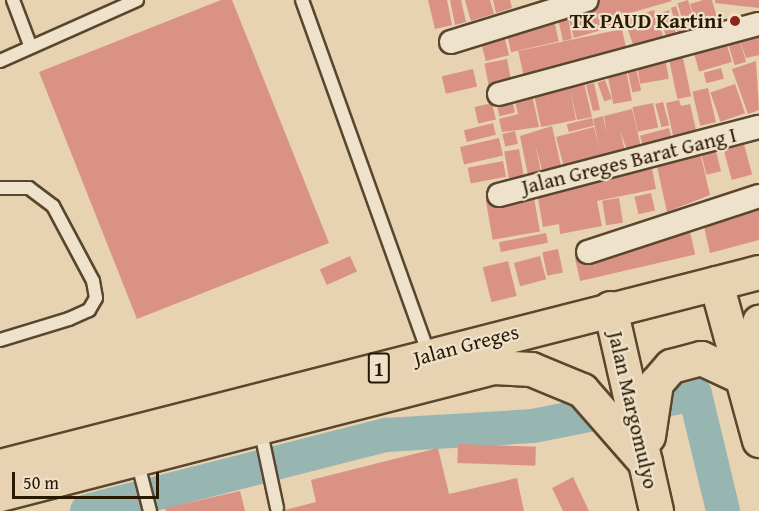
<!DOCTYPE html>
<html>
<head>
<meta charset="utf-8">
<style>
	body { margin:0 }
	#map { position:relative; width:759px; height:511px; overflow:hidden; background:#e7d2b2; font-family:"Gentium Book Plus",serif }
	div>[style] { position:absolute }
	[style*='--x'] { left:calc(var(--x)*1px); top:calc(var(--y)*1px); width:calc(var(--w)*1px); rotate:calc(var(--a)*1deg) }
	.river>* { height:34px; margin:-17px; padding:0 17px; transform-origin:17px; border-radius:17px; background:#97b6b1 }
	.building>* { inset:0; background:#da9285; transform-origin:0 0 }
	.roads { filter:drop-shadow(2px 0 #59472d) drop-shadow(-2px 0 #59472d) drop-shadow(0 2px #59472d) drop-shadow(0 -2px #59472d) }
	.lane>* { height:12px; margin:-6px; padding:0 6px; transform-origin:6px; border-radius:6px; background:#efe2cd }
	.street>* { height:22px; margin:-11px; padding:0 11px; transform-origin:11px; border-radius:11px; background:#efe2cd }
	.highway>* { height:33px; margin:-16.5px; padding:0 16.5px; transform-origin:16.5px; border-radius:16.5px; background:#e7d2b2 }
	.dots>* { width:16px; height:16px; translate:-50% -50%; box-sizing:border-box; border:3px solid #efe2cd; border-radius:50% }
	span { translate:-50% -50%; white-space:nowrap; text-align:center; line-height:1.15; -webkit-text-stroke:4.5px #efe2cd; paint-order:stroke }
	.shield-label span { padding:2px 4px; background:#efe2cd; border:2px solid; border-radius:4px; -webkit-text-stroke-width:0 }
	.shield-label { font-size:20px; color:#2a1901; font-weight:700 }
	.poi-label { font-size:21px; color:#2a1901; font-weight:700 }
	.right { translate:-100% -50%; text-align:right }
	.street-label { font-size:21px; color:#2a1901 }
	.scale { position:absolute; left:12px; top:472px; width:147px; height:27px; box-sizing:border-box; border:3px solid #2a1901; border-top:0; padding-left:8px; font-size:18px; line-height:21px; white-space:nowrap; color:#2a1901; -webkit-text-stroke:4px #efe2cd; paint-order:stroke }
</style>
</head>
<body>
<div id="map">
	<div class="river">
		<i style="--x:87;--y:511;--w:309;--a:-14.3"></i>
		<i style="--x:386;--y:435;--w:147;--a:-3.5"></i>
		<i style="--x:533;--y:426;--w:165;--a:-11.2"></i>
		<i style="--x:695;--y:394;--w:120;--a:76.5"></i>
	</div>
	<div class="building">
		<i style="clip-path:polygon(221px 0,232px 0,329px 243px,137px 319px,39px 72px)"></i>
		<i style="clip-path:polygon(428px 0,447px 0,452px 25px,435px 29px)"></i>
		<i style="clip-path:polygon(450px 0,461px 0,466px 22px,455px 25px)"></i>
		<i style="clip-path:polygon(465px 0,490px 0,494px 14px,471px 21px)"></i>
		<i style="clip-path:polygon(493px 0,510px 0,512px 8px,496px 13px)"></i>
		<i style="clip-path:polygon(599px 0,671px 0,672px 1px,616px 17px,619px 25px,574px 38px,567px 13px,572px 39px,563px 41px,556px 10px)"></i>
		<i style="left:688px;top:0;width:24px;height:11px;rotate:73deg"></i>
		<i style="clip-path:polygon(703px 0,712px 0,720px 28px,699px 35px,690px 4px)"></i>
		<i style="clip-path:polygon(715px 0,759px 0,759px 8px,715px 3px)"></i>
		<i style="clip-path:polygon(676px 6px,684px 31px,678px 33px,671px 8px)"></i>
		<i style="left:654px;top:10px;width:40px;height:31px;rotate:71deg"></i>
		<i style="clip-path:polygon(669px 10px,677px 36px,669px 46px,659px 14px)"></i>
		<i style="left:553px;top:16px;width:26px;height:49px;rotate:77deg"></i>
		<i style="clip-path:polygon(759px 28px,759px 55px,746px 58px,738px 35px)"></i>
		<i style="left:622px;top:29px;width:33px;height:106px;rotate:78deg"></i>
		<i style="left:503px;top:31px;width:25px;height:24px;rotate:76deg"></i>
		<i style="left:738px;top:35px;width:28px;height:12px;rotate:73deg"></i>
		<i style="left:725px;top:38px;width:25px;height:34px;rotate:74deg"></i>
		<i style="left:665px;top:57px;width:22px;height:29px;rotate:80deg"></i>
		<i style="left:683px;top:58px;width:39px;height:14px;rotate:78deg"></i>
		<i style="left:507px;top:59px;width:26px;height:23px;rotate:79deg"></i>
		<i style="clip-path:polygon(756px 61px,759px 110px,748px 114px,732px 69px)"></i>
		<i style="left:636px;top:68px;width:23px;height:9px;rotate:77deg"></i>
		<i style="left:721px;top:68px;width:11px;height:18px;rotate:75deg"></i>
		<i style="left:473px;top:69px;width:18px;height:32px;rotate:77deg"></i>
		<i style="left:626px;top:70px;width:31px;height:19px;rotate:79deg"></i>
		<i style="clip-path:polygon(583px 79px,592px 117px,577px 120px,570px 89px,576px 120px,541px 127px,533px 90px,546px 87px,550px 106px,546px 85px)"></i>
		<i style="left:605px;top:80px;width:20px;height:8px;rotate:70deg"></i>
		<i style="clip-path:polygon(594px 83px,600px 110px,593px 111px,586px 85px)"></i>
		<i style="left:735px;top:84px;width:31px;height:26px;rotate:71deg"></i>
		<i style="left:708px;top:88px;width:35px;height:16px;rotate:77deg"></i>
		<i style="clip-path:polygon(531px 90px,539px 127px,502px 132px,499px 119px,518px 114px,513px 94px)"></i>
		<i style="left:511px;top:95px;width:18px;height:16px;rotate:77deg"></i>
		<i style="clip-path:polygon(679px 100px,681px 106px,690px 104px,696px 130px,673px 136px,666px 103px)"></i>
		<i style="left:663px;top:102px;width:24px;height:8px;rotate:75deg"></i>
		<i style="left:492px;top:103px;width:17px;height:18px;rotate:77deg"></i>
		<i style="left:653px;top:103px;width:25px;height:21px;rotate:78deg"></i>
		<i style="clip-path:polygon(632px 109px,641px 147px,627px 150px,620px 131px,625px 151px,564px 167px,556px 137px,594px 127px,600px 150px,593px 119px,603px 116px,607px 135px,604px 116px)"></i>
		<i style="left:592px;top:118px;width:8px;height:26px;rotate:76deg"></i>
		<i style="left:493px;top:123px;width:12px;height:30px;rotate:76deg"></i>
		<i style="clip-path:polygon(552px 126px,561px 166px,542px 170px,535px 144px,541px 172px,528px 175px,520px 136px)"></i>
		<i style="left:669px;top:128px;width:11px;height:30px;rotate:75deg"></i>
		<i style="left:515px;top:131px;width:13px;height:13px;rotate:77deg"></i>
		<i style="left:741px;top:133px;width:43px;height:21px;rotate:75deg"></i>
		<i style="left:499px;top:138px;width:18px;height:40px;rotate:77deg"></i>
		<i style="left:714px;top:143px;width:29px;height:15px;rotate:76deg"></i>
		<i style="clip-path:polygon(699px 148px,710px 195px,667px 212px,655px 157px)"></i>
		<i style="left:519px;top:149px;width:27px;height:15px;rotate:80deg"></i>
		<i style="left:503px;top:161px;width:16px;height:36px;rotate:79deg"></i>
		<i style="clip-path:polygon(651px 163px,656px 189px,597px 201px,602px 226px,560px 234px,559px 224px,543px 227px,536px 187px)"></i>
		<i style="left:533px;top:192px;width:40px;height:48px;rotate:80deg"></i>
		<i style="left:651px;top:193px;width:18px;height:17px;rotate:77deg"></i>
		<i style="left:619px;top:198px;width:25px;height:17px;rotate:81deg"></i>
		<i style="clip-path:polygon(759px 204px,759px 240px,710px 253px,702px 218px)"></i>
		<i style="left:690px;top:232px;width:23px;height:118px;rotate:77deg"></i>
		<i style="left:546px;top:233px;width:10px;height:48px;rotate:79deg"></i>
		<i style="left:558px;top:249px;width:24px;height:16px;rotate:78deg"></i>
		<i style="left:350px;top:256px;width:17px;height:33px;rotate:66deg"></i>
		<i style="left:540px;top:256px;width:24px;height:27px;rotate:75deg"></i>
		<i style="left:508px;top:261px;width:36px;height:26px;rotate:76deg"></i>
		<i style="left:458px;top:444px;width:78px;height:19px;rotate:2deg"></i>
		<i style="clip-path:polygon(438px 448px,449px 494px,517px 478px,524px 511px,281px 511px,316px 502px,311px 480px)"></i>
		<i style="clip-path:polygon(573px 477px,589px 511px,563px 511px,552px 488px)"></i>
		<i style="clip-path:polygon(240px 491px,245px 511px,166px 511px,165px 508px)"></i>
	</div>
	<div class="roads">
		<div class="lane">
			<i style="--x:13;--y:0;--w:48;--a:69.3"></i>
			<i style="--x:302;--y:0;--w:376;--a:70.3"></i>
			<i style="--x:0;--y:61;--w:150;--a:-24"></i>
			<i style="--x:0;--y:188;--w:29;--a:0"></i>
			<i style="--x:29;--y:188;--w:30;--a:37"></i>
			<i style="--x:53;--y:206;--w:85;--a:61.9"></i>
			<i style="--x:93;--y:281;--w:17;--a:80"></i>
			<i style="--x:96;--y:298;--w:14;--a:120"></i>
			<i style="--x:89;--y:310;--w:22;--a:156"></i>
			<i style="--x:69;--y:319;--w:72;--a:163.1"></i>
			<i style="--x:260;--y:428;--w:82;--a:78"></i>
			<i style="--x:137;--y:460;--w:53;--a:75.7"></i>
		</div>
		<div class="street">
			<i style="--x:451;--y:42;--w:142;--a:-17.2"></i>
			<i style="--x:499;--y:94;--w:269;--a:-15.1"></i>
			<i style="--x:499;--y:195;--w:269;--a:-14.7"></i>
			<i style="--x:588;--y:252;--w:180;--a:-18.1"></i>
		</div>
		<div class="highway">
			<i style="--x:716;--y:283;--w:163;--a:74.7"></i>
			<i style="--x:610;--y:308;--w:208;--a:77.2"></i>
			<i style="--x:742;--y:377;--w:58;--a:-72.8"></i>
			<i style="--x:648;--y:436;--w:54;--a:-81.4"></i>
			<i style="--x:656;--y:383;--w:23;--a:-49"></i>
			<i style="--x:671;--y:366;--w:31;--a:-15"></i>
			<i style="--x:701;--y:358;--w:45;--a:24.9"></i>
			<i style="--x:0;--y:466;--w:783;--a:-14.34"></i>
			<i style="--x:0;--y:494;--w:509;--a:-14.45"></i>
			<i style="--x:493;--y:367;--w:38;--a:3"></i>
			<i style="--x:531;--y:369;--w:55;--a:22.4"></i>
			<i style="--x:582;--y:390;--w:96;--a:48.8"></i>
		</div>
	</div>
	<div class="dots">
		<i style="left:735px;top:21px;background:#8f2418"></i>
	</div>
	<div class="shield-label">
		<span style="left:379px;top:368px">1</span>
	</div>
	<div class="poi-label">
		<span class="right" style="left:723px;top:21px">TK PAUD Kartini</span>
	</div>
	<div class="street-label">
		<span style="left:629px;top:161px;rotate:-14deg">Jalan Greges Barat Gang I</span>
		<span style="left:466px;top:345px;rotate:-15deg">Jalan Greges</span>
		<span style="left:633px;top:410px;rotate:77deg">Jalan Margomulyo</span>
	</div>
	<div class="scale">50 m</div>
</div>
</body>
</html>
